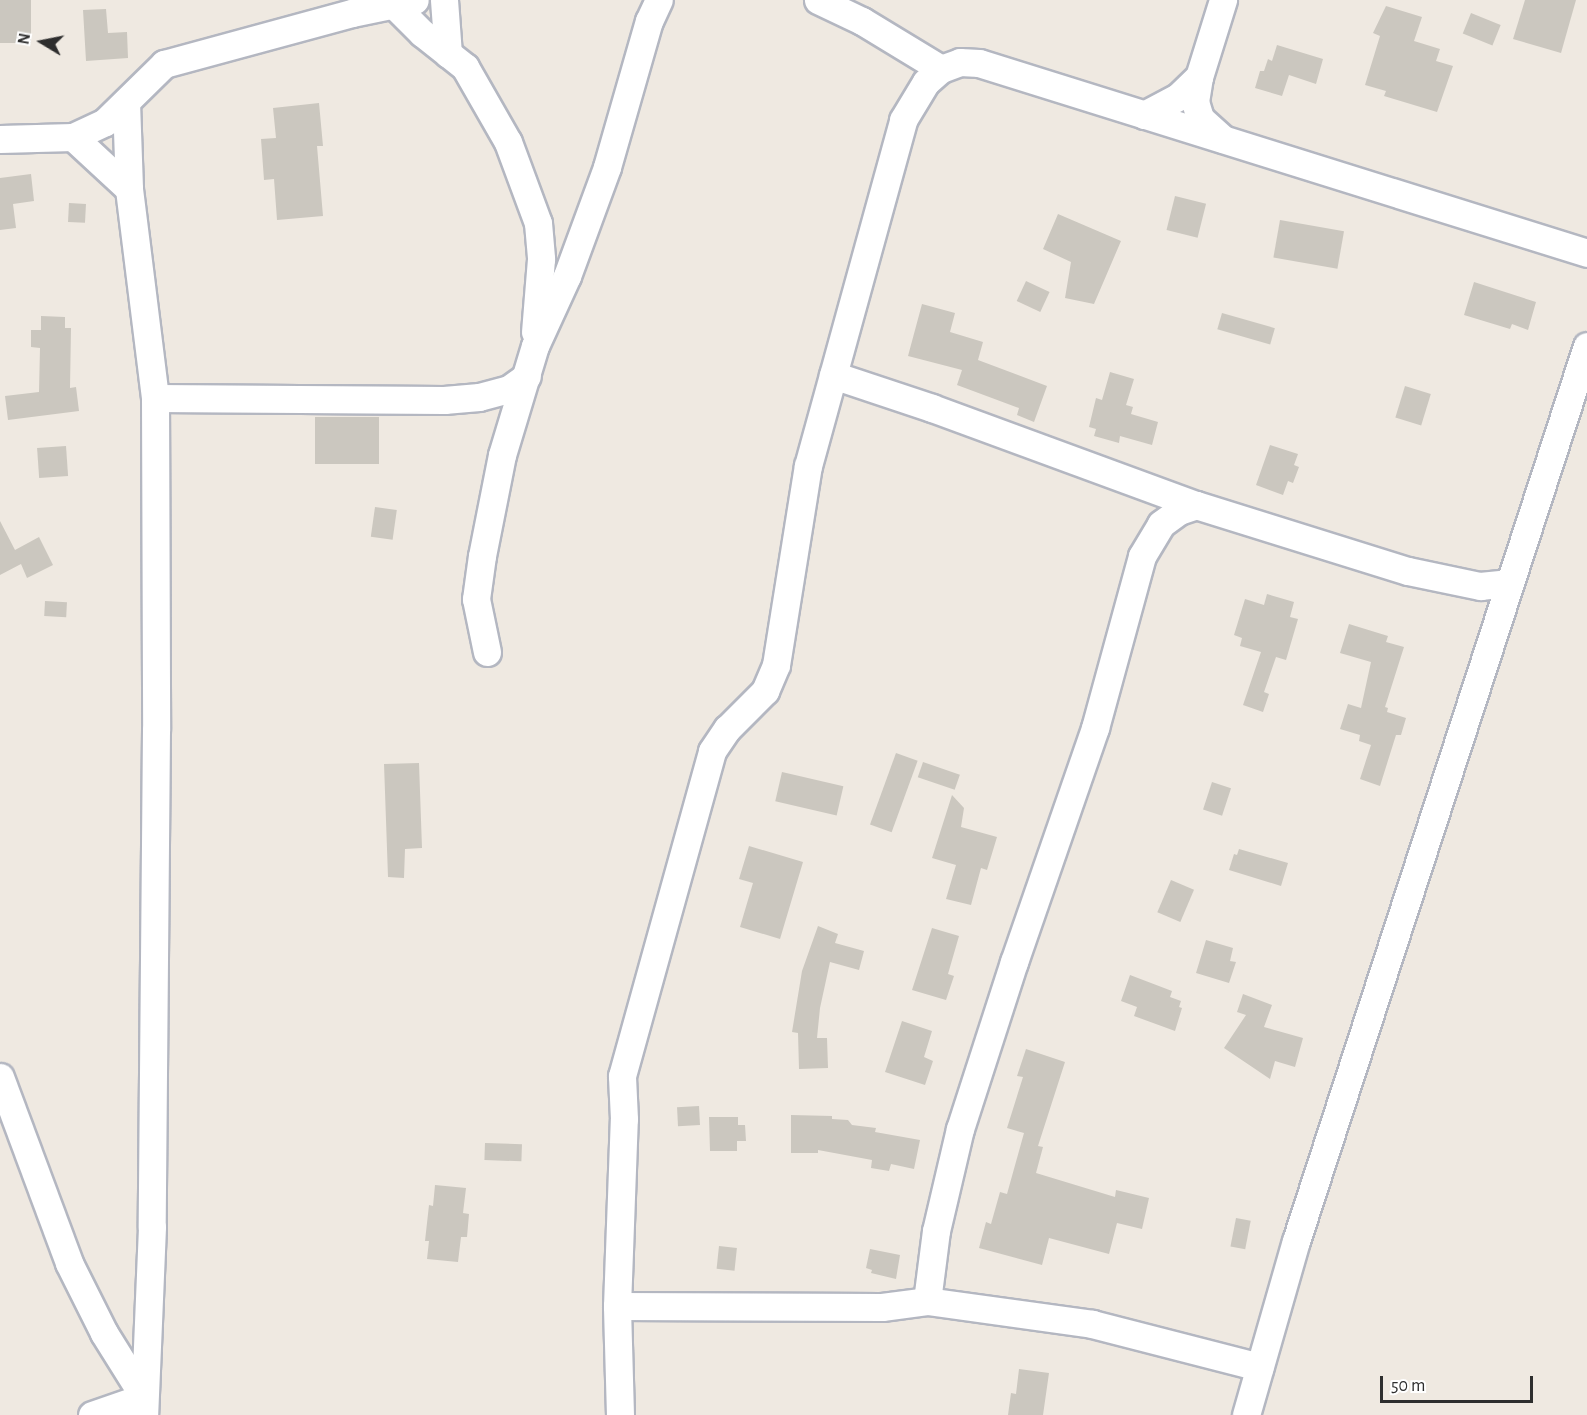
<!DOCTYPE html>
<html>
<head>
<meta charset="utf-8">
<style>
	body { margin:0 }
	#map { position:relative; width:1587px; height:1415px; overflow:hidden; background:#efe9e1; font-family:"Alegreya Sans",sans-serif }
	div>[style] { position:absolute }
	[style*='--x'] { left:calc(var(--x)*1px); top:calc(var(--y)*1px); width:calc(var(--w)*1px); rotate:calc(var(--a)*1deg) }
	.building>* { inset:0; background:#cbc7bf; transform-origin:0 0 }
	.roads { filter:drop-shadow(2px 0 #b4b7c1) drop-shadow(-2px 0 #b4b7c1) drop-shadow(0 2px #b4b7c1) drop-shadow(0 -2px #b4b7c1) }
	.minor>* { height:27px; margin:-13.5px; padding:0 13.5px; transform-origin:13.5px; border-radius:13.5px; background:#fff }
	span { translate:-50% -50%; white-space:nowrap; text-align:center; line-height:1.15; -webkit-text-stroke:4.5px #fff; paint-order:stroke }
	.north { position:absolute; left:12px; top:12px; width:60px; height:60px; -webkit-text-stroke:4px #fff; paint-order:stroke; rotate:280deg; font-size:16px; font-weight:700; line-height:24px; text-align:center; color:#2e2e2e }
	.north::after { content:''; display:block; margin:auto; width:21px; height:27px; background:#2e2e2e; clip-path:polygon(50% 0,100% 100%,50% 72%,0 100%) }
	.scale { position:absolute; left:1380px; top:1376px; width:153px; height:27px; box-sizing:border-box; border:3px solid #2e2e2e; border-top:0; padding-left:8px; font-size:18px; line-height:21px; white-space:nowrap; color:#2e2e2e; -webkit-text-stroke:4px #fff; paint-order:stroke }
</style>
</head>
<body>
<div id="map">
	<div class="building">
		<i style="left:0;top:0;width:31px;height:43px"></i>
		<i style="clip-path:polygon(1525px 0,1576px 0,1561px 53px,1513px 39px)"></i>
		<i style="clip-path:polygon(1386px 6px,1422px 17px,1414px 41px,1440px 49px,1436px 61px,1453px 66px,1437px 112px,1384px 96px,1386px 91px,1365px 85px,1380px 36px,1373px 33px)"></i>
		<i style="clip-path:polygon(106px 9px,108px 33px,127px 32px,128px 58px,86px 61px,83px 10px)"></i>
		<i style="left:1471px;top:13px;width:32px;height:22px;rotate:22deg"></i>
		<i style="clip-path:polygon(1277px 45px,1323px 59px,1316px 84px,1289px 75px,1282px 96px,1255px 88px,1260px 71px,1264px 71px,1268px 59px,1272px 61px)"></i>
		<i style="clip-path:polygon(319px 103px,323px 146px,317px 146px,323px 216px,277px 220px,274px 179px,264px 180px,261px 139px,276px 138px,273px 108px)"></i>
		<i style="clip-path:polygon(31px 174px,34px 201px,13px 204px,16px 228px,0 230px,0 178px)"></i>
		<i style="left:1175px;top:196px;width:32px;height:35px;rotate:14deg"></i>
		<i style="left:69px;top:203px;width:17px;height:19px;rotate:3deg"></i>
		<i style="clip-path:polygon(1058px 214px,1121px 241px,1094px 304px,1065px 298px,1071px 262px,1043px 249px)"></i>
		<i style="left:1280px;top:220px;width:65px;height:38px;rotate:10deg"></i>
		<i style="left:1026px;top:281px;width:26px;height:22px;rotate:25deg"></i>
		<i style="clip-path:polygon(1474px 282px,1536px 302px,1528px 330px,1512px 324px,1510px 329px,1464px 315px)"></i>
		<i style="clip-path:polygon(922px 304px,955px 313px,950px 332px,983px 342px,978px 360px,1047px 386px,1034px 422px,1017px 415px,1019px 408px,957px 385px,962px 370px,908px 356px)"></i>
		<i style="left:1222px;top:313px;width:55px;height:17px;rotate:16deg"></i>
		<i style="clip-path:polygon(41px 316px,65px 317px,65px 328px,71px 328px,70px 388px,76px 387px,79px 411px,8px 420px,5px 396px,39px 392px,40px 348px,31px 347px,31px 330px,41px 330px)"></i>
		<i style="clip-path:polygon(1110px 372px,1134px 379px,1126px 405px,1133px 407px,1131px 414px,1158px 422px,1152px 445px,1120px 436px,1119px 443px,1094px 436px,1096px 429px,1089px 427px,1096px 398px,1102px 400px)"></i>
		<i style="left:1405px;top:386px;width:27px;height:33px;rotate:17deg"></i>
		<i style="left:315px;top:417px;width:64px;height:47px"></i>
		<i style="clip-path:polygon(1270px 445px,1298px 454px,1294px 465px,1299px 467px,1293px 483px,1288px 481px,1283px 495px,1256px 485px)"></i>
		<i style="left:66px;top:446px;width:30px;height:29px;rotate:86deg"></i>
		<i style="left:375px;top:507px;width:22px;height:30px;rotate:8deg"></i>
		<i style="clip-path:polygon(0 521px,15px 550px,39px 537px,53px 565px,27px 578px,21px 564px,0 575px)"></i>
		<i style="clip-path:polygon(1267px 594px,1294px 602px,1290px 617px,1298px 619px,1286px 660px,1276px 657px,1264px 692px,1269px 694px,1263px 712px,1243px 705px,1261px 652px,1240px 646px,1242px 638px,1234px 635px,1245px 599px,1264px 605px)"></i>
		<i style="left:45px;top:601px;width:22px;height:15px;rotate:3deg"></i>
		<i style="clip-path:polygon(1349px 624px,1388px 636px,1386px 642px,1404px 647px,1385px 707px,1388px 708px,1387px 712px,1406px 718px,1401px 735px,1396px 735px,1380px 786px,1360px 779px,1371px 745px,1359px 741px,1360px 735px,1340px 729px,1348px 704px,1361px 708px,1371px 662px,1340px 653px)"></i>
		<i style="left:896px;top:753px;width:23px;height:76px;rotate:20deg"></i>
		<i style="left:923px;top:762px;width:39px;height:16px;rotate:19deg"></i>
		<i style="clip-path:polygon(419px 763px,422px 848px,405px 849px,404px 878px,388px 877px,384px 764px)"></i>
		<i style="left:782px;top:772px;width:63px;height:30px;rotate:13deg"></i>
		<i style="left:1212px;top:782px;width:20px;height:29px;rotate:18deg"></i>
		<i style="clip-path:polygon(952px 795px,964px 808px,961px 827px,997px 837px,987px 870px,981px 868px,971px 905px,946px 899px,956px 865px,932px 858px)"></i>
		<i style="clip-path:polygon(749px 846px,803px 862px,780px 939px,740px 927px,753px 883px,739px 879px)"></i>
		<i style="clip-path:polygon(1239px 849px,1288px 863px,1281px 886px,1229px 870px,1234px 854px,1237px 855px)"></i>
		<i style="left:1171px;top:880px;width:25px;height:35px;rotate:23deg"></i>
		<i style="clip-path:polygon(818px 926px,838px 934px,835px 943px,864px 951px,859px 970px,830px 962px,820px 1008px,817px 1038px,827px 1038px,828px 1068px,799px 1069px,798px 1033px,792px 1032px,802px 971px)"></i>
		<i style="clip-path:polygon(932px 928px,959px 936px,948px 974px,954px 976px,946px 1000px,912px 990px)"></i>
		<i style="clip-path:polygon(1206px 940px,1233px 948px,1230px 961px,1236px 962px,1229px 983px,1196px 973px)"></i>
		<i style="clip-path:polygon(1130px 975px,1172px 991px,1170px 997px,1181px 1001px,1179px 1007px,1182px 1008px,1175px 1031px,1134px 1016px,1137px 1007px,1121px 1001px)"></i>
		<i style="clip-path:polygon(1243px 994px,1272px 1005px,1264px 1027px,1303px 1038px,1295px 1067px,1275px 1061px,1270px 1079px,1224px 1048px,1246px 1015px,1237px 1012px)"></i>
		<i style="clip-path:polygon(902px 1021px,932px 1031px,924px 1057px,933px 1061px,925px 1085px,885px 1072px)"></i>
		<i style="clip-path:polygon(1026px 1049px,1065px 1062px,1038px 1146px,1043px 1147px,1036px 1173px,1115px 1197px,1116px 1190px,1149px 1198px,1142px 1229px,1117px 1223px,1109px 1254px,1049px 1238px,1042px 1265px,979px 1248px,986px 1222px,991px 1224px,1000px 1192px,1007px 1194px,1024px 1133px,1007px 1128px,1023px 1077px,1017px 1076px)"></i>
		<i style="left:699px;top:1106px;width:19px;height:22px;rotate:87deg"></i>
		<i style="clip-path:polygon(791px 1115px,832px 1116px,832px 1119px,848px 1120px,852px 1125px,876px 1128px,875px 1132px,920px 1140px,914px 1169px,891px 1164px,889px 1171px,871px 1168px,872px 1160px,818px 1150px,818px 1153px,791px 1153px)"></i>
		<i style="clip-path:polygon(709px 1117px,738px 1117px,738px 1125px,745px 1125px,746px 1141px,737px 1141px,737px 1151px,710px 1151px)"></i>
		<i style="left:485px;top:1143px;width:37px;height:17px;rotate:2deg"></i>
		<i style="clip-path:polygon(435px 1185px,466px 1188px,463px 1213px,469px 1214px,467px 1237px,461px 1237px,458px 1262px,427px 1259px,429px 1241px,425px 1241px,429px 1205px,433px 1206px)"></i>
		<i style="left:1236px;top:1218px;width:15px;height:29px;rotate:11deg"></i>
		<i style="left:719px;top:1246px;width:18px;height:23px;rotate:6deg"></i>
		<i style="clip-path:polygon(870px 1249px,900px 1255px,896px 1279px,871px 1273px,872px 1270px,866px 1268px)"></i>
		<i style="clip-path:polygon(1019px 1369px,1049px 1373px,1043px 1415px,1008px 1415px,1011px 1393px,1016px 1394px)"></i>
	</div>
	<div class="roads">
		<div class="minor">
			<i style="--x:444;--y:0;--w:54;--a:85.8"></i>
			<i style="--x:818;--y:0;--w:49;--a:25.5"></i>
			<i style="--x:862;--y:21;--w:92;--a:31.3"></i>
			<i style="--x:394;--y:5;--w:40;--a:45"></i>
			<i style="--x:422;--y:33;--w:55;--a:38.3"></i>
			<i style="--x:465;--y:67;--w:86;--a:60.2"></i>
			<i style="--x:508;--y:142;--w:86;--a:69.7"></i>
			<i style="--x:538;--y:223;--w:36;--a:85"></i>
			<i style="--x:541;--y:259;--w:73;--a:94.7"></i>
			<i style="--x:126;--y:102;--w:87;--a:88"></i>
			<i style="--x:1144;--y:115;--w:40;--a:-28"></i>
			<i style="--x:1179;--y:96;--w:28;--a:-44"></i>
			<i style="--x:73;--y:137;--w:76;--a:42.9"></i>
			<i style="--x:129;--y:189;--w:211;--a:82.9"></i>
			<i style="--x:155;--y:398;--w:332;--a:89.8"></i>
			<i style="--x:156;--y:730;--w:497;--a:90.5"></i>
			<i style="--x:152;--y:1227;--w:188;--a:92.4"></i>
			<i style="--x:0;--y:139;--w:73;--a:-1.6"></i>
			<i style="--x:73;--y:137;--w:35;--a:-25"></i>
			<i style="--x:105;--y:122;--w:83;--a:-44.5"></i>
			<i style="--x:164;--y:64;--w:195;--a:-15.2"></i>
			<i style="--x:352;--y:13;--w:64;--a:-11.7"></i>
			<i style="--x:1223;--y:139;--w:31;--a:-138"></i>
			<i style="--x:1200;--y:118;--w:17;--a:-107"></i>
			<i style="--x:1195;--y:102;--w:25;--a:-81"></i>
			<i style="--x:1199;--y:77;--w:81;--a:-72.7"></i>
			<i style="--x:833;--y:375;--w:104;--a:18.4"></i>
			<i style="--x:932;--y:408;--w:281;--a:20.2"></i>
			<i style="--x:1196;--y:505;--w:222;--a:17.3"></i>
			<i style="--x:1408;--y:571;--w:74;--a:11.8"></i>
			<i style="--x:1480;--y:586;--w:30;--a:-6"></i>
			<i style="--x:155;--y:398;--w:289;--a:0.4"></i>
			<i style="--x:444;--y:400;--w:35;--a:-5"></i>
			<i style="--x:479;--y:397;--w:31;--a:-15"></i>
			<i style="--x:509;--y:389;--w:22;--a:-36"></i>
			<i style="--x:487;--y:652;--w:54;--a:-101.7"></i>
			<i style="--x:476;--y:599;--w:43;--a:-82.1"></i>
			<i style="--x:482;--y:556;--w:103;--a:-78.8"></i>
			<i style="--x:502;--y:455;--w:114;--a:-73.2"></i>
			<i style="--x:535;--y:346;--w:77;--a:-65.4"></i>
			<i style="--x:567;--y:276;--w:116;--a:-69.8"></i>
			<i style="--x:607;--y:167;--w:152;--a:-74"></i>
			<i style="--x:649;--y:21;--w:23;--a:-65"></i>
			<i style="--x:0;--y:1077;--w:198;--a:69.6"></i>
			<i style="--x:69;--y:1263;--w:78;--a:63.4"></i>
			<i style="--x:104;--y:1333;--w:75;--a:58"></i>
			<i style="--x:144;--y:1397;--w:55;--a:160.9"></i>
			<i style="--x:927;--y:1301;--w:71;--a:-82.7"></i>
			<i style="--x:936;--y:1231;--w:105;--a:-76.8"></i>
			<i style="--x:960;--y:1129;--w:176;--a:-72.1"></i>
			<i style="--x:1014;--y:962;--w:248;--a:-70.9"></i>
			<i style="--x:1095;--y:728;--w:178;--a:-74.7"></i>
			<i style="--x:1142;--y:556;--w:37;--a:-59"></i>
			<i style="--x:1161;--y:524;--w:22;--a:-36"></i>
			<i style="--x:1179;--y:511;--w:18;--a:-19"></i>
			<i style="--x:617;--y:1306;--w:265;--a:0.2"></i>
			<i style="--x:882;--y:1307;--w:45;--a:-7.6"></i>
			<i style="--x:927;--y:1301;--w:167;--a:7.9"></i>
			<i style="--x:1092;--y:1324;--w:173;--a:14.4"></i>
			<i style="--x:620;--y:1415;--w:109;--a:-91.6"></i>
			<i style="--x:617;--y:1306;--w:187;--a:-87.9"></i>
			<i style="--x:624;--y:1119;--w:43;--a:-92.7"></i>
			<i style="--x:622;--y:1076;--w:337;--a:-74.5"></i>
			<i style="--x:712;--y:751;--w:27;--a:-56"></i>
			<i style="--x:727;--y:729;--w:54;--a:-45"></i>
			<i style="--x:765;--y:691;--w:28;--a:-67"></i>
			<i style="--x:776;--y:665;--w:202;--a:-80.9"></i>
			<i style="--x:808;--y:466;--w:359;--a:-74.6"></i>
			<i style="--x:903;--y:120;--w:44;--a:-58.8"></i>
			<i style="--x:926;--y:82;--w:20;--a:-41"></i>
			<i style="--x:941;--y:69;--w:20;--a:-20"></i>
			<i style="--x:960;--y:62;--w:19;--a:3"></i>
			<i style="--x:979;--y:63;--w:637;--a:17.35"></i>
			<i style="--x:1246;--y:1415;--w:181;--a:-74"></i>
			<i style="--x:1296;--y:1241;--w:941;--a:-71.99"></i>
		</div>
	</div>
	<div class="north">N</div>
	<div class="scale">50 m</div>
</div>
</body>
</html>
